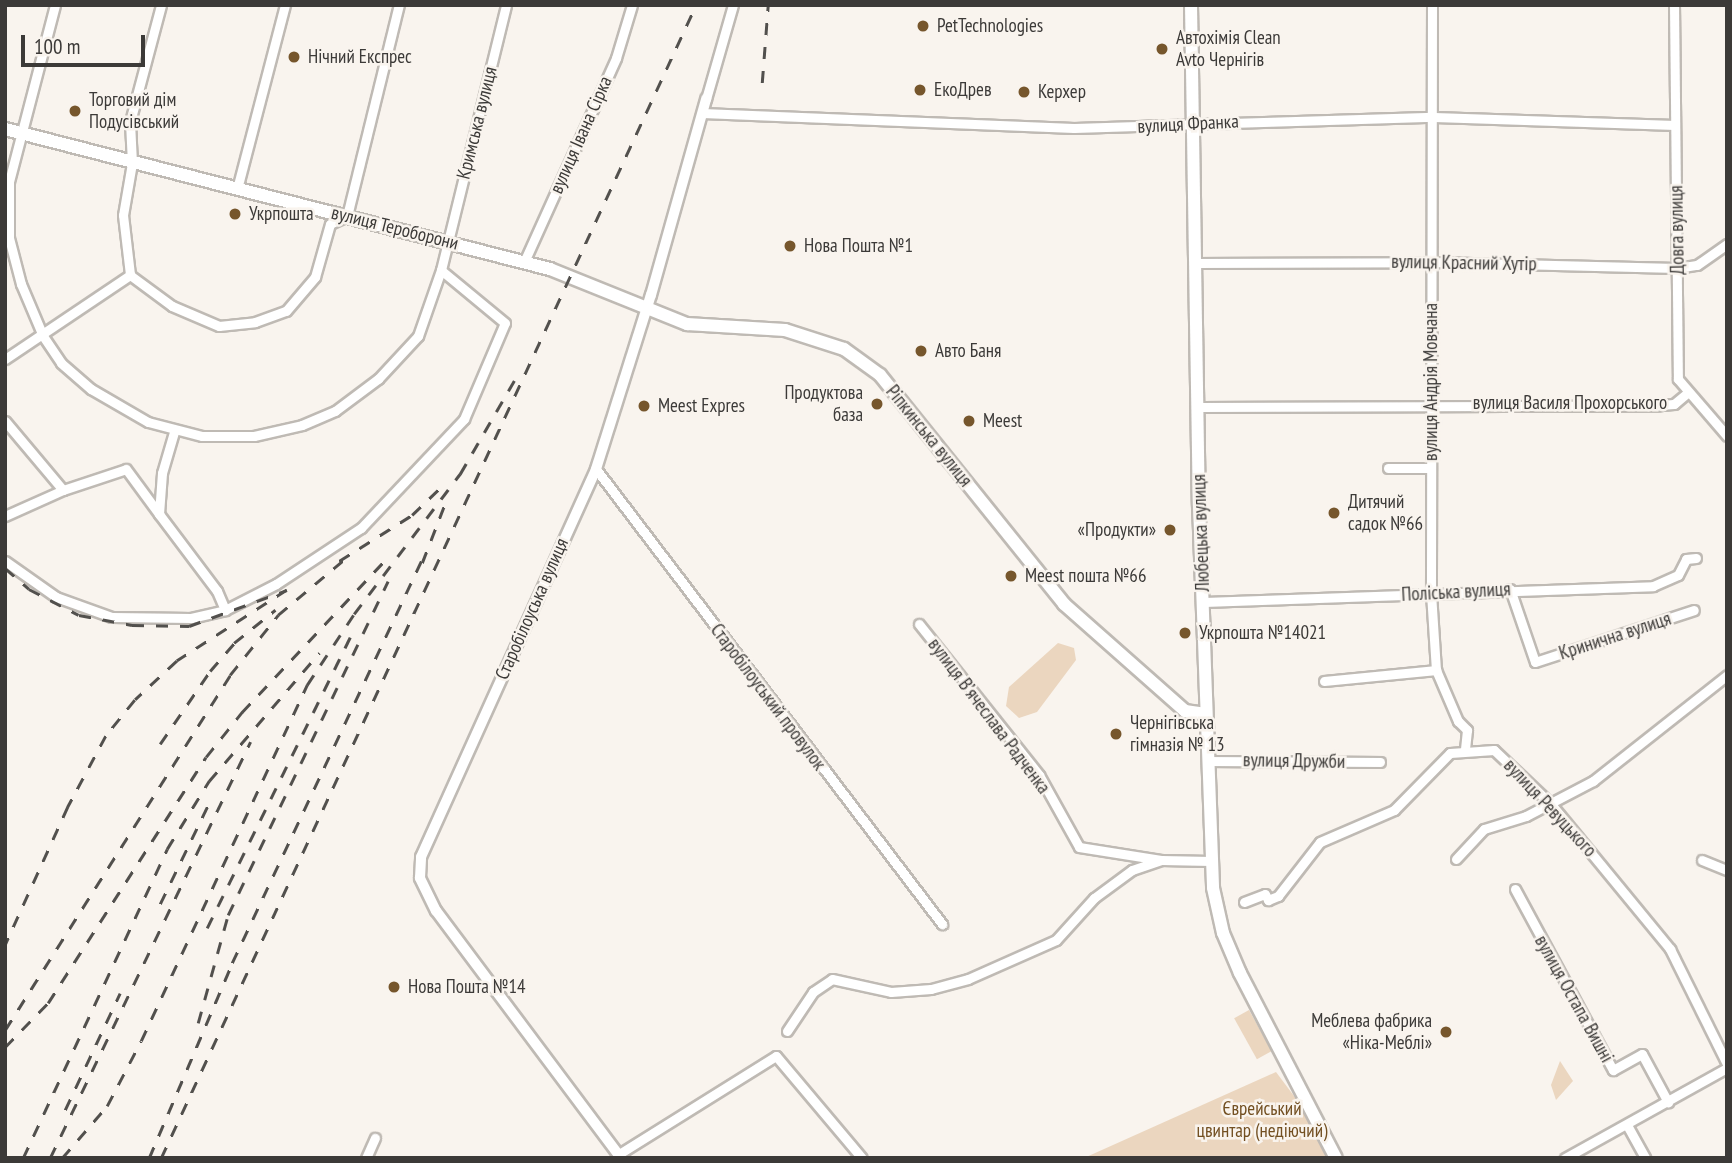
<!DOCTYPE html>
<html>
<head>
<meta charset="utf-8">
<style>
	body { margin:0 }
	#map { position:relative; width:1732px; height:1163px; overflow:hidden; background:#f9f4ee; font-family:"PT Sans Narrow",sans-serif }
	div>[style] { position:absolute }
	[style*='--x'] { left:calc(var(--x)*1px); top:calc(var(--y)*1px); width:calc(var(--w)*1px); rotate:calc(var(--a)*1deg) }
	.green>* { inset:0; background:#ebd6bf; transform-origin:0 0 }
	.roads { filter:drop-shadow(2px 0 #bfbab4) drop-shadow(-2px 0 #bfbab4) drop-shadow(0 2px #bfbab4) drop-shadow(0 -2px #bfbab4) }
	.minor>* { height:9px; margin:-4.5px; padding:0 4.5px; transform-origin:4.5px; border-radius:4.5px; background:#fff }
	.tertiary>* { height:10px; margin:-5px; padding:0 5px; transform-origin:5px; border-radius:5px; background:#fff }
	.secondary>* { height:12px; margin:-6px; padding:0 6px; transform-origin:6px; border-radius:6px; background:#fff }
	.rail>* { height:2.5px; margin-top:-1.25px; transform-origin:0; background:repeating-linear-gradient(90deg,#52504d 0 12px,transparent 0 24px) }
	.dots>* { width:19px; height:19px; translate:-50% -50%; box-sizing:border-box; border:4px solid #f9f4ee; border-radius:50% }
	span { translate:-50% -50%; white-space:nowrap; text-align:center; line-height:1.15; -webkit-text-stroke:5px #f9f4ee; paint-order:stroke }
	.poi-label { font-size:19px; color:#3c3a38 }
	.left { translate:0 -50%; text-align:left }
	.right { translate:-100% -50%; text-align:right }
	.street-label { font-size:19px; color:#3c3a38 }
	.park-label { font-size:19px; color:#724f21 }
	.frame { position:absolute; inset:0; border:7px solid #3c3a38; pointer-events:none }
	.scale { position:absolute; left:21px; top:35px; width:124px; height:32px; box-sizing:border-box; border:4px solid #3c3a38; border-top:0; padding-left:9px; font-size:21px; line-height:24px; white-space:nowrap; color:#3c3a38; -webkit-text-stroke:5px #f9f4ee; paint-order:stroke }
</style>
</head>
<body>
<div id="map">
	<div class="green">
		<i style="clip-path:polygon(1058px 643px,1074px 648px,1076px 660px,1037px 712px,1019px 718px,1006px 706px,1009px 687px)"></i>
		<i style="left:1249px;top:1010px;width:47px;height:17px;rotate:61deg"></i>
		<i style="clip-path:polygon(1560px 1061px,1573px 1081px,1556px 1100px,1551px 1085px)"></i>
		<i style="clip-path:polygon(1276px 1072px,1309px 1116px,1328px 1158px,1084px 1158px)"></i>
	</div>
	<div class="roads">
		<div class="minor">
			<i style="--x:55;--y:5;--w:183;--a:104.6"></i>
			<i style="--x:9;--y:182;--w:56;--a:90"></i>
			<i style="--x:9;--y:238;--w:48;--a:75.4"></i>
			<i style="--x:21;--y:284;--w:56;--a:67.1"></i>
			<i style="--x:43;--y:336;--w:32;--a:56"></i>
			<i style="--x:61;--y:363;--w:40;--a:41"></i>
			<i style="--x:91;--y:389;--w:66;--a:30.1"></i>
			<i style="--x:148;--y:422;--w:56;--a:14.5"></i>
			<i style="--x:202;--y:436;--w:52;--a:0"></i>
			<i style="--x:254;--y:436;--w:49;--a:-12.9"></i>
			<i style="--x:302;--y:425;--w:36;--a:-23"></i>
			<i style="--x:335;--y:411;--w:54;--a:-36.7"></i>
			<i style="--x:378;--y:379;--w:59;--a:-47.1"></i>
			<i style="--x:418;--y:336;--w:70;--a:-70.8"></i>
			<i style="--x:441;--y:270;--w:273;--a:-76.2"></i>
			<i style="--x:1432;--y:5;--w:588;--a:90.1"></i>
			<i style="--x:1431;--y:593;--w:77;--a:86.3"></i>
			<i style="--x:1436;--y:670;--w:56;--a:66.7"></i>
			<i style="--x:1458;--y:721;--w:13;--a:45"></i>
			<i style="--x:1467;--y:730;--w:19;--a:96"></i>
			<i style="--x:1674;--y:5;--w:374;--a:89.4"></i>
			<i style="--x:1678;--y:379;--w:75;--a:49.3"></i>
			<i style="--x:706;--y:99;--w:98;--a:-74"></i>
			<i style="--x:702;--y:113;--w:372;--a:2.3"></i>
			<i style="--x:1074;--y:128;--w:360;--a:-1.8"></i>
			<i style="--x:1434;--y:117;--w:241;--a:1.9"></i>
			<i style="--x:131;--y:118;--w:117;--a:-75.1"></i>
			<i style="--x:130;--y:122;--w:41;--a:87.2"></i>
			<i style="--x:132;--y:163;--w:53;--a:99.8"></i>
			<i style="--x:123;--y:215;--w:60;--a:83.3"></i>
			<i style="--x:130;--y:275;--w:52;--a:36.4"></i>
			<i style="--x:172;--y:306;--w:51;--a:23.1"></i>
			<i style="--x:219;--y:326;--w:36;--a:-6"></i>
			<i style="--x:255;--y:322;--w:33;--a:-20"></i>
			<i style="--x:286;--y:311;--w:45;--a:-49.5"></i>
			<i style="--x:315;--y:277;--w:55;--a:-74.2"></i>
			<i style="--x:330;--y:224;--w:19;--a:-25"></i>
			<i style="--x:347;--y:216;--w:217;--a:-76.2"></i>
			<i style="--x:237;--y:189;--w:190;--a:-75.4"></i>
			<i style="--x:524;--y:262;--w:224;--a:-65.7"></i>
			<i style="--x:616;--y:58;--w:55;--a:-73.2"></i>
			<i style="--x:1194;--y:263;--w:238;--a:-0.2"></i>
			<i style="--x:1432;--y:262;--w:245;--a:1.4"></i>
			<i style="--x:1677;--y:268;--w:20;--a:-9"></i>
			<i style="--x:1697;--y:265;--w:37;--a:-35"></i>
			<i style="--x:5;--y:359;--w:151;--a:-33.9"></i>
			<i style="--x:1199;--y:407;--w:461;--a:-0.2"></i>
			<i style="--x:1660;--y:405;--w:14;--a:-4"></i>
			<i style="--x:1674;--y:404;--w:17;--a:-40"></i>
			<i style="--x:5;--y:421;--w:90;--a:50"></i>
			<i style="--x:63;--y:490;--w:64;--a:155.9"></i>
			<i style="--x:174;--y:432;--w:43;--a:106.3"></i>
			<i style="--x:162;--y:473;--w:41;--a:94.2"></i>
			<i style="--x:159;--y:514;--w:96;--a:53"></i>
			<i style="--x:217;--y:591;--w:21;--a:67"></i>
			<i style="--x:225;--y:610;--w:57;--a:-27"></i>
			<i style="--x:276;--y:584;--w:102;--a:-33.4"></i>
			<i style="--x:361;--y:528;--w:150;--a:-46.6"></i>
			<i style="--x:464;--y:419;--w:104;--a:-66.9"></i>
			<i style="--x:505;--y:323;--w:83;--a:-140.4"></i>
			<i style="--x:1388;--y:468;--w:43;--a:0"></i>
			<i style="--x:596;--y:469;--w:572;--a:52.75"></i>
			<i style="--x:63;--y:490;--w:66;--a:-18.4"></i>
			<i style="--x:126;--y:469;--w:56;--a:53.7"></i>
			<i style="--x:5;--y:561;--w:62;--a:35.2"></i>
			<i style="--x:56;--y:597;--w:59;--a:19.7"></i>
			<i style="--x:112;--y:617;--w:79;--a:0.7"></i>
			<i style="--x:191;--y:618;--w:35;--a:-13"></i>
			<i style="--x:1510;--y:589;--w:77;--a:71.1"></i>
			<i style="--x:1535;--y:662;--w:167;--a:-18.1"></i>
			<i style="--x:1204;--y:602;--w:449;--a:-2"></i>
			<i style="--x:1653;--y:586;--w:27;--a:-24"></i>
			<i style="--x:1678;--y:575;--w:18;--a:-63"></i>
			<i style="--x:1686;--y:559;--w:10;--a:-6"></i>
			<i style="--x:919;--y:624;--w:193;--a:51.5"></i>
			<i style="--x:1039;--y:775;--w:82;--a:60.9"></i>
			<i style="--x:1079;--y:847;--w:83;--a:9"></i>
			<i style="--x:1161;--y:860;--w:50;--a:1.1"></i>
			<i style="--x:1324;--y:681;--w:113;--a:-5.6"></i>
			<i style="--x:1208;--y:761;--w:172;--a:0.3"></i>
			<i style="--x:1456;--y:859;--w:41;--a:-47"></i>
			<i style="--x:1484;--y:829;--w:44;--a:-17.2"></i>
			<i style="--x:1526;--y:816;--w:76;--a:-27.6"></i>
			<i style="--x:1593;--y:781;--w:171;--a:-38.3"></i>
			<i style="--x:1702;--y:860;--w:27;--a:22"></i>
			<i style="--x:1515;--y:889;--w:206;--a:61.6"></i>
			<i style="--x:1613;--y:1070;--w:33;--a:-29"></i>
			<i style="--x:1642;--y:1054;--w:55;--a:61.6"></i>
			<i style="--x:1244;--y:902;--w:22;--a:-21"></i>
			<i style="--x:1265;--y:894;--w:7;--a:63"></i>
			<i style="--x:1268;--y:900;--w:11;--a:-22"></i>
			<i style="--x:1278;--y:896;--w:68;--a:-52.1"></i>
			<i style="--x:1320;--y:842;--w:81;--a:-23.4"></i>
			<i style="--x:1394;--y:810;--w:80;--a:-45.5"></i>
			<i style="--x:1450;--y:753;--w:44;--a:-3.9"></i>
			<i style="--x:1494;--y:750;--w:79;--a:43.5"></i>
			<i style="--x:1551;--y:804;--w:188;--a:50.6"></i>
			<i style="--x:1670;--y:949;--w:128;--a:63.6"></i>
			<i style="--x:787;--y:1031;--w:47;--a:-56.3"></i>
			<i style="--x:813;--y:992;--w:23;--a:-34"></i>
			<i style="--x:832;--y:979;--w:60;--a:12.4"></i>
			<i style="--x:891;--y:992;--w:40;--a:-4.3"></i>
			<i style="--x:931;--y:989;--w:38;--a:-15"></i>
			<i style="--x:968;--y:979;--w:96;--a:-23.9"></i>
			<i style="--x:1056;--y:940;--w:57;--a:-47.9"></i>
			<i style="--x:1094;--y:898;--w:47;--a:-36.4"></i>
			<i style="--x:1132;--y:870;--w:31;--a:-19"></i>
			<i style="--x:1627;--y:1125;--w:38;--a:61"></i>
			<i style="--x:619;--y:1154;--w:185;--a:-32"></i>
			<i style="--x:776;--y:1056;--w:133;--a:49.9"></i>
			<i style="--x:366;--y:1158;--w:22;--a:-66"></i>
			<i style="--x:1565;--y:1158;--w:185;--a:-29.1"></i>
		</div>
		<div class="tertiary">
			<i style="--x:621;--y:1158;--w:309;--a:-126.8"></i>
			<i style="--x:436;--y:911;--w:37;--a:-116"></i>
			<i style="--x:420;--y:878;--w:21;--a:-87"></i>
			<i style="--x:421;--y:857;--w:426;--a:-65.7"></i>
			<i style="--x:596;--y:469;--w:182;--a:-72.5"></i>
			<i style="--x:651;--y:295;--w:204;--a:-74.3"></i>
		</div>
		<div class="secondary">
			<i style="--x:1191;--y:5;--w:499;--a:89.1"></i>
			<i style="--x:1199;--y:504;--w:384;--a:87.9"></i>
			<i style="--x:1213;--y:888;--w:46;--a:77.5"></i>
			<i style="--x:1223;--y:933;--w:43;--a:67"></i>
			<i style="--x:1240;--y:973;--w:208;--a:62.6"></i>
			<i style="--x:5;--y:129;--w:563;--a:14.41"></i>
			<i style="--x:550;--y:269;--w:148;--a:21.9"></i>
			<i style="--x:687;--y:324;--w:98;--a:3.5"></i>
			<i style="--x:785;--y:330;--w:62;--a:17.9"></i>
			<i style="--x:844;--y:349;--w:44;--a:35.8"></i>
			<i style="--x:880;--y:375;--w:294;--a:51.2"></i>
			<i style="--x:1064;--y:604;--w:162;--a:41.5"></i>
			<i style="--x:1185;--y:711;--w:21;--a:8"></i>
		</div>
	</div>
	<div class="rail">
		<i style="--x:762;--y:83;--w:78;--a:-85.6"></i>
		<i style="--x:339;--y:561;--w:86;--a:-32.2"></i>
		<i style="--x:412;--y:515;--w:39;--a:-44"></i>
		<i style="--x:422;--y:563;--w:66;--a:-68.8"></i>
		<i style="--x:5;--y:568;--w:32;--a:41"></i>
		<i style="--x:29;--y:589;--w:56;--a:27.5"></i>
		<i style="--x:79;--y:615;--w:54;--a:10.7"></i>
		<i style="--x:132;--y:625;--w:57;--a:1"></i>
		<i style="--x:189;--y:626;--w:104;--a:-20.2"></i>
		<i style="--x:287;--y:590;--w:131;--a:147.2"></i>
		<i style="--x:177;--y:661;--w:57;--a:137.1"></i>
		<i style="--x:135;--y:700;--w:46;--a:128.9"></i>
		<i style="--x:106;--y:736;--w:81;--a:118.2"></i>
		<i style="--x:68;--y:807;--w:153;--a:114.4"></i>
		<i style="--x:160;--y:744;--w:88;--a:-55.6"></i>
		<i style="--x:210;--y:671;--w:37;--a:-49"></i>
		<i style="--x:234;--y:643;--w:53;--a:-38.8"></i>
		<i style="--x:160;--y:904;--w:112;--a:-64.1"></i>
		<i style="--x:207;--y:928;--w:335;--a:-63.8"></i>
		<i style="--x:198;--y:1023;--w:112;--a:-74.5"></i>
		<i style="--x:228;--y:915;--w:370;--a:-64.4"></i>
		<i style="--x:5;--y:1030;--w:420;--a:-57.6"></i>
		<i style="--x:230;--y:675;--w:77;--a:-51.3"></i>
		<i style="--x:278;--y:615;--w:90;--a:-40"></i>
		<i style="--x:5;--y:1047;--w:62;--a:-45.7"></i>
		<i style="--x:48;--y:1003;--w:292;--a:-57.3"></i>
		<i style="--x:206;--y:757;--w:58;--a:-51.3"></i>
		<i style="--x:242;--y:712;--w:212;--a:-46.7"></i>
		<i style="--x:65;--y:1110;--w:129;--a:-64.8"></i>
		<i style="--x:23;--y:1158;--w:341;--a:-65"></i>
		<i style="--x:167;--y:849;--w:80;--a:-58.3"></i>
		<i style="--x:209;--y:781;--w:169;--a:-49.3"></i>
		<i style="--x:50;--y:1158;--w:462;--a:-64.3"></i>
		<i style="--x:62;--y:1158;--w:69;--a:-49.1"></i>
		<i style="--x:107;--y:1106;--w:73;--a:-62.4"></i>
		<i style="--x:141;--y:1041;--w:393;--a:-65"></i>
		<i style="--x:307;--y:685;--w:85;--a:-56.5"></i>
		<i style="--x:354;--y:614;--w:176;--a:-52.9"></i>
		<i style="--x:460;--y:474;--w:108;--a:-59.9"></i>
		<i style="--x:149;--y:1158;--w:212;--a:-66.9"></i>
		<i style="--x:232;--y:963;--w:451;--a:-64.8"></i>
		<i style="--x:161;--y:1158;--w:1271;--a:-65.11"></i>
	</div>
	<div class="dots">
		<i style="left:923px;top:26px;background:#76562c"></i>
		<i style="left:1162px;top:49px;background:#76562c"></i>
		<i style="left:294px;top:57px;background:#76562c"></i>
		<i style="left:920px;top:90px;background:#76562c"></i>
		<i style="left:1024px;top:92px;background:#76562c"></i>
		<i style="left:75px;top:111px;background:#76562c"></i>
		<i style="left:235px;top:214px;background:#76562c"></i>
		<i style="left:790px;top:246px;background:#76562c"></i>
		<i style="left:921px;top:351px;background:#76562c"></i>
		<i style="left:877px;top:404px;background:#76562c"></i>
		<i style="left:644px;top:406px;background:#76562c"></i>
		<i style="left:969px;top:421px;background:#76562c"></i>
		<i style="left:1334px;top:513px;background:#76562c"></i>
		<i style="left:1170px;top:530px;background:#76562c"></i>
		<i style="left:1011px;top:576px;background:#76562c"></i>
		<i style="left:1185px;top:633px;background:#76562c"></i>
		<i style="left:1116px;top:734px;background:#76562c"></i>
		<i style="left:394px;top:987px;background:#76562c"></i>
		<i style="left:1446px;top:1032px;background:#76562c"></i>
	</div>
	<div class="poi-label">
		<span class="left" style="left:937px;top:26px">PetTechnologies</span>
		<span class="left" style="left:1176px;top:49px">Автохімія Clean<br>Avto Чернігів</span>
		<span class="left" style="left:308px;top:57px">Нічний Експрес</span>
		<span class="left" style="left:934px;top:90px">ЕкоДрев</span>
		<span class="left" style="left:1038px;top:92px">Керхер</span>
		<span class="left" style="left:89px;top:111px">Торговий дім<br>Подусівський</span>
		<span class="left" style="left:249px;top:214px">Укрпошта</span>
		<span class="left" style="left:804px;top:246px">Нова Пошта №1</span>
		<span class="left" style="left:935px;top:351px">Авто Баня</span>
		<span class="right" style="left:863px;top:404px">Продуктова<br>база</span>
		<span class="left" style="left:658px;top:406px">Meest Expres</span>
		<span class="left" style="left:983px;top:421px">Meest</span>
		<span class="left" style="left:1348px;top:513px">Дитячий<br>садок №66</span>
		<span class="right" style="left:1156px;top:530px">«Продукти»</span>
		<span class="left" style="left:1025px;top:576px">Meest пошта №66</span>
		<span class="left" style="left:1199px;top:633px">Укрпошта №14021</span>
		<span class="left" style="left:1130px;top:734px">Чернігівська<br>гімназія № 13</span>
		<span class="left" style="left:408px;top:987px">Нова Пошта №14</span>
		<span class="right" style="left:1432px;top:1032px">Меблева фабрика<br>«Ніка-Меблі»</span>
	</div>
	<div class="street-label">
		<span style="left:477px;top:123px;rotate:-76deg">Кримська вулиця</span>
		<span style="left:1188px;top:124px;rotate:-3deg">вулиця Франка</span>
		<span style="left:581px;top:135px;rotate:-66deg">вулиця Івана Сірка</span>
		<span style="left:395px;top:228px;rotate:14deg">вулиця Тероборони</span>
		<span style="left:1677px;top:230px;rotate:-91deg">Довга вулиця</span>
		<span style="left:1464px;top:263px;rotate:1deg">вулиця Красний Хутір</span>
		<span style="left:1431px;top:382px;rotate:-90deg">вулиця Андрія Мовчана</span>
		<span style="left:1570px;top:403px">вулиця Василя Прохорського</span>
		<span style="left:929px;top:436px;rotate:51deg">Ріпкинська вулиця</span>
		<span style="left:1201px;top:533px;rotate:-92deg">Любецька вулиця</span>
		<span style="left:1456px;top:592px;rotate:-3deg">Поліська вулиця</span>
		<span style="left:532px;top:609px;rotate:-66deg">Старобілоуська вулиця</span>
		<span style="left:1615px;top:636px;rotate:-18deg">Кринична вулиця</span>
		<span style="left:768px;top:697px;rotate:53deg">Старобілоуський провулок</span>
		<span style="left:989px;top:716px;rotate:53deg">вулиця Вʼячеслава Радченка</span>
		<span style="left:1294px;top:761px;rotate:1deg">вулиця Дружби</span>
		<span style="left:1550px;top:808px;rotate:47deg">вулиця Ревуцького</span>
		<span style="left:1574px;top:999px;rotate:61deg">вулиця Остапа Вишні</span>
	</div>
	<div class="park-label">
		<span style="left:1262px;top:1120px">Єврейський<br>цвинтар (недіючий)</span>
	</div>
	<div class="frame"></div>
	<div class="scale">100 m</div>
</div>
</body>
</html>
